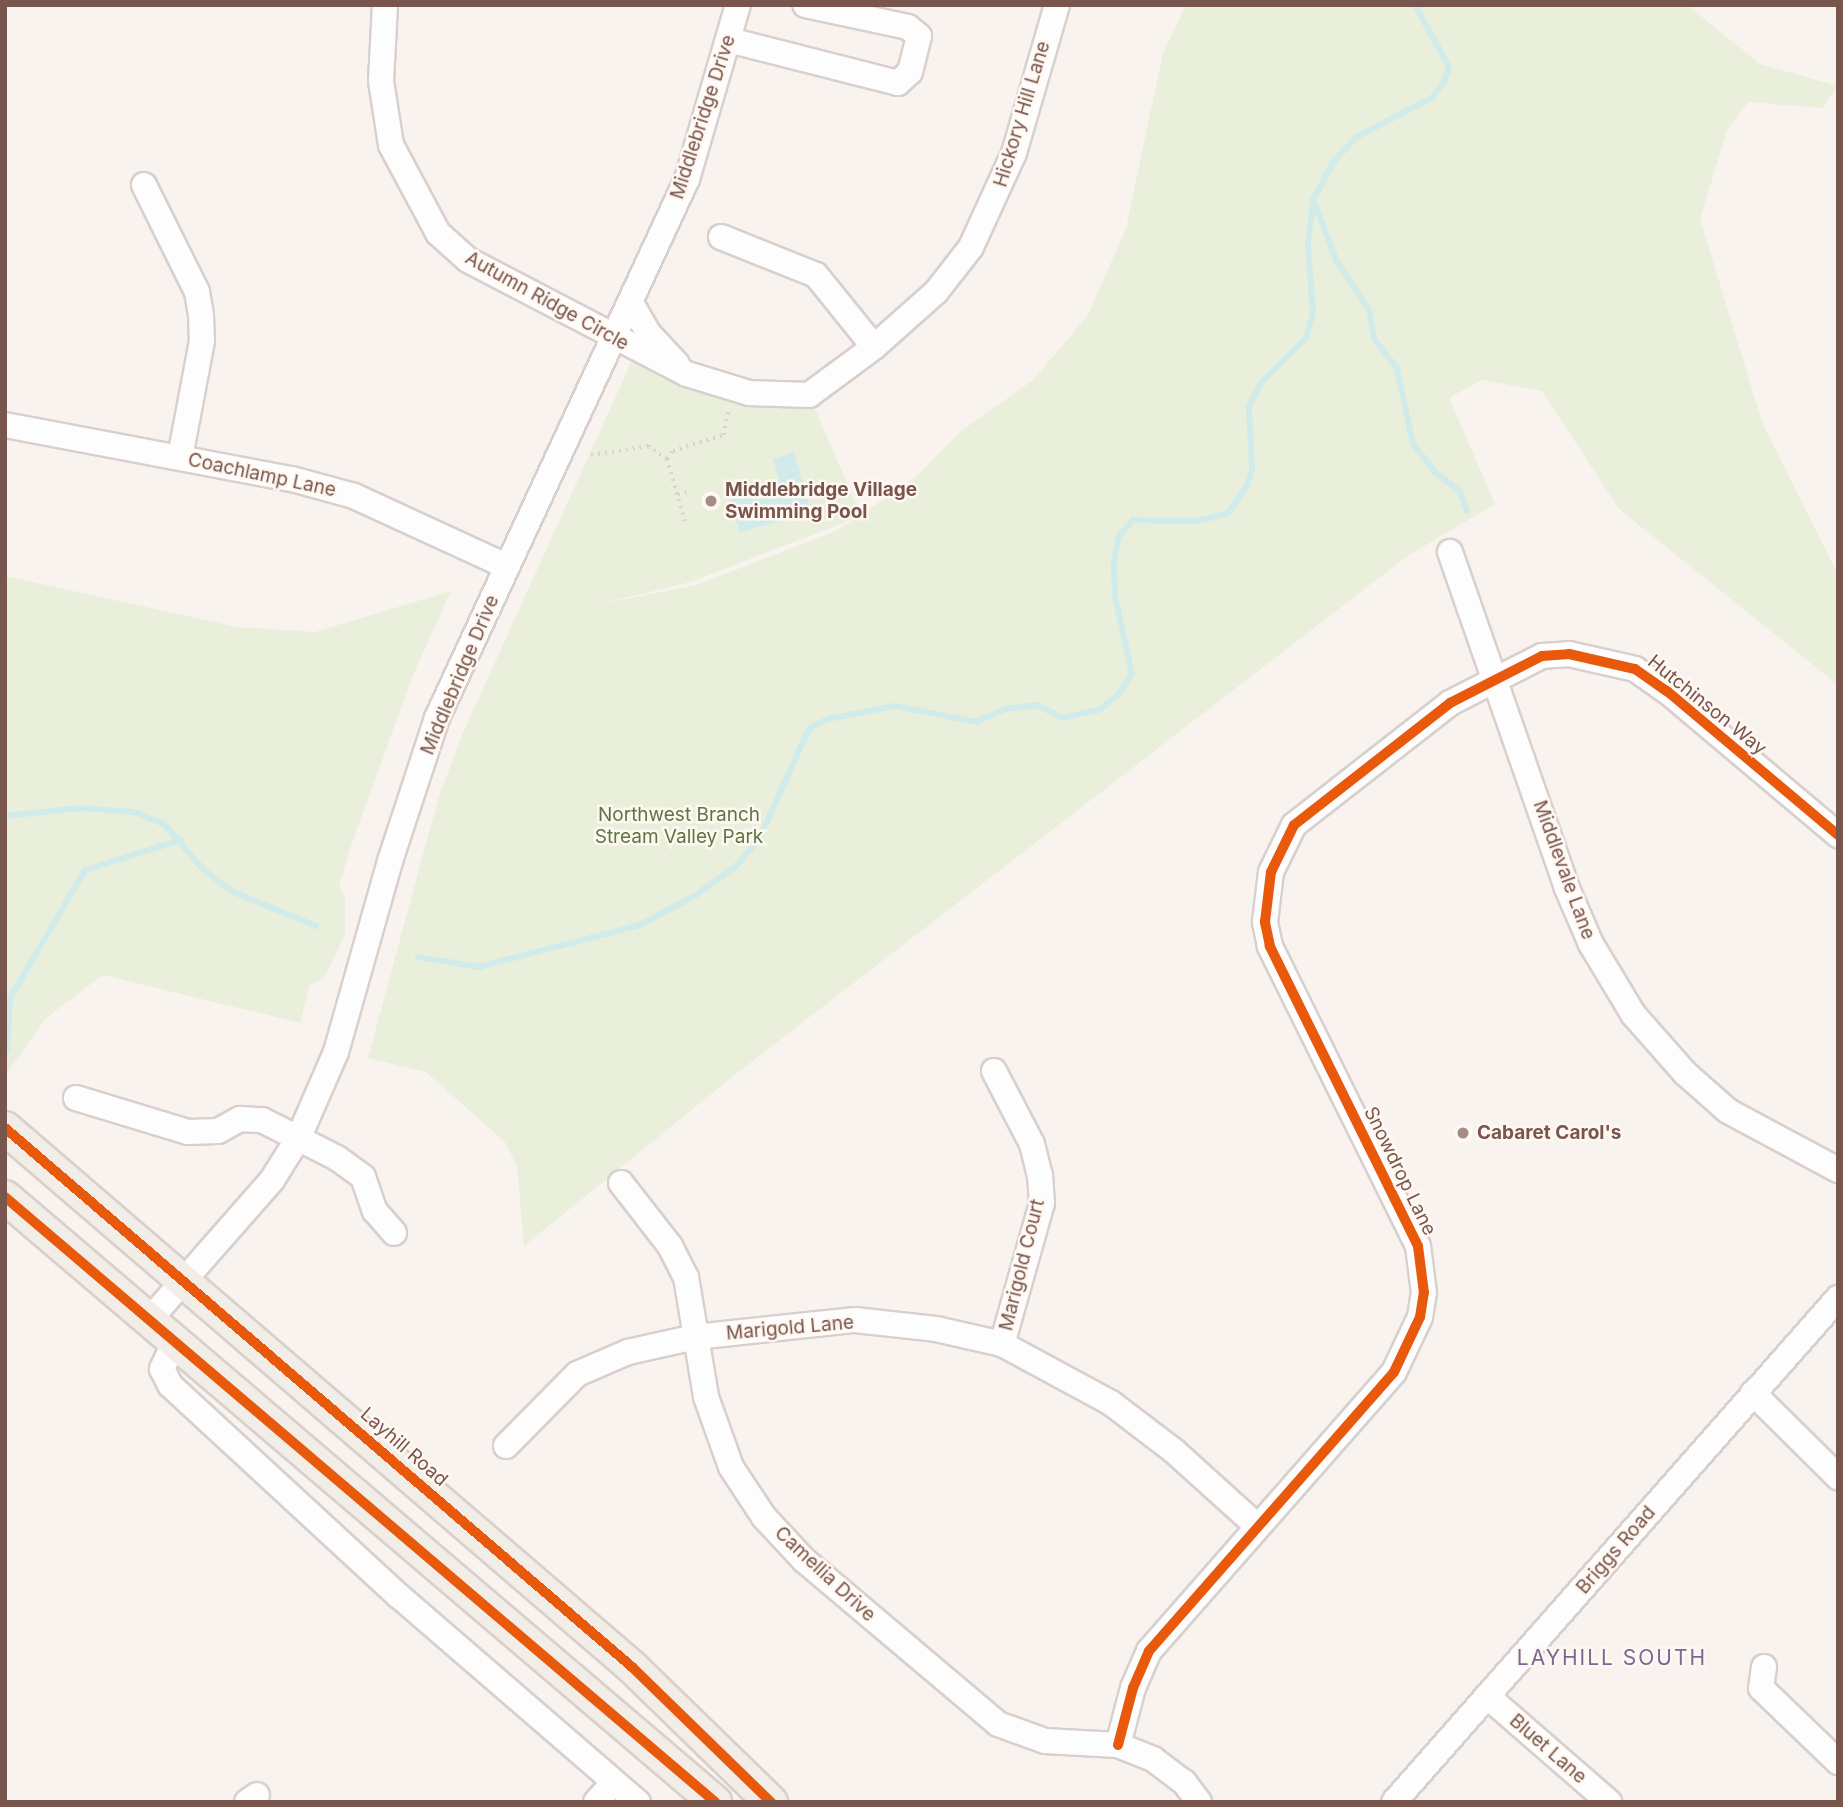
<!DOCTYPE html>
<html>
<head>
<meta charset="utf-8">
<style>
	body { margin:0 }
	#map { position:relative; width:1843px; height:1807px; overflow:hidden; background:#f8f3ef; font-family:Inter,sans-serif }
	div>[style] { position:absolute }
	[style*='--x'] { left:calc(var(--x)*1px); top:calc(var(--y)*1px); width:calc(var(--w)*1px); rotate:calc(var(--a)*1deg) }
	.green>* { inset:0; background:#e9efda }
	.water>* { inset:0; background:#d0ebe9 }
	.stream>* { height:6px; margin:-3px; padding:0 3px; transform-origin:3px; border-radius:3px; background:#d0ebe9 }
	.path>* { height:3.5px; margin-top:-1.75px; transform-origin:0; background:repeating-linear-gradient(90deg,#dad1d0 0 2px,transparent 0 7px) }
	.roads { filter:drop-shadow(2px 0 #d8d0cd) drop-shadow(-2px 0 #d8d0cd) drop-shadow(0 2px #d8d0cd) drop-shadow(0 -2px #d8d0cd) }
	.minor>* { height:24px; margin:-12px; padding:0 12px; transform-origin:12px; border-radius:12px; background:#fefdfd }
	.major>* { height:32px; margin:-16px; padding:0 16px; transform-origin:16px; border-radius:16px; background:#f3ede7 }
	.cycleway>* { height:10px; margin:-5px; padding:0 5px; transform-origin:5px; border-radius:5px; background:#e8590c }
	.dots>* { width:19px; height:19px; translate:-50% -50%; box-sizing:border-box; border:4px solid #fff8f2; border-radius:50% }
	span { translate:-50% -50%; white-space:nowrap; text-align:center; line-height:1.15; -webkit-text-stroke:5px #fff8f2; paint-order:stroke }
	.street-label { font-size:19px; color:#78564d }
	.poi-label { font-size:19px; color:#78564d; font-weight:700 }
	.left { translate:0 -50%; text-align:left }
	.park-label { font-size:19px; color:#5a7842 }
	.neighbourhood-label { font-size:21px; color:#7d6693; letter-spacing:2px }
	.frame { position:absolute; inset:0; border:7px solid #78564d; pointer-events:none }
</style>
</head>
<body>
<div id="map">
	<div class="green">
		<i style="clip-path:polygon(evenodd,1186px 5px,1687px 5px,1760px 64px,1838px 86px,1822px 108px,1748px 102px,1727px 130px,1700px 219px,1762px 422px,1838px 575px,1838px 685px,1619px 509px,1542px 391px,1482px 380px,1449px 398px,1495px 504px,1406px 557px,737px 1073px,524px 1246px,517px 1166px,505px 1142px,426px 1072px,368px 1058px,438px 799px,462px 735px,635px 354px,809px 395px,861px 515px,918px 475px,961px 431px,1033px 380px,1088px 315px,1126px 228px,1163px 53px,1186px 5px,856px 518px,834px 532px,696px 585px,597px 605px,690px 582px,856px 518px)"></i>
		<i style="clip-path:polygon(5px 576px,237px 627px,315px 632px,451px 591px,413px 675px,351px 846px,339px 885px,345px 898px,345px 935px,324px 978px,310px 985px,300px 1023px,103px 975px,46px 1018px,5px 1076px)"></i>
	</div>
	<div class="water">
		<i style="clip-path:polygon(794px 452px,811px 511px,740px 533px,728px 495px,779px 479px,773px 459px)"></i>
	</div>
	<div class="stream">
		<i style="--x:1314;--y:202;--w:62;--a:69.2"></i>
		<i style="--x:1336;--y:260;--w:60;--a:56.6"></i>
		<i style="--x:1369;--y:310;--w:29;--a:80"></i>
		<i style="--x:1374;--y:339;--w:37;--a:52"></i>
		<i style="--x:1397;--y:368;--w:78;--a:78.1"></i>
		<i style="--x:1413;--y:444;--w:37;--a:52"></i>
		<i style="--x:1436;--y:473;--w:30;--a:37"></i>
		<i style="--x:1460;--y:491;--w:21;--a:71"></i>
		<i style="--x:5;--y:816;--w:75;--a:-6.1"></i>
		<i style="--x:80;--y:808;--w:54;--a:4.2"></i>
		<i style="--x:134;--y:812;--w:32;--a:22"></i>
		<i style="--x:164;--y:824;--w:58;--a:49.2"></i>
		<i style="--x:202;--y:868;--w:37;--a:38"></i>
		<i style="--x:231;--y:891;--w:92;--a:22.4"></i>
		<i style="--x:418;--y:957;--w:62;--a:9.3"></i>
		<i style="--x:479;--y:967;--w:166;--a:-14.6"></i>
		<i style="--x:640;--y:925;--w:64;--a:-28.2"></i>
		<i style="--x:696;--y:895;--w:47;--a:-35.4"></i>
		<i style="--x:734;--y:868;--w:38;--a:-48"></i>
		<i style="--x:759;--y:840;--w:108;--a:-66"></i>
		<i style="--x:803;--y:741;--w:16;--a:-60"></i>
		<i style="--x:811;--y:727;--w:19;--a:-25"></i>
		<i style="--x:828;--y:719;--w:68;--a:-11"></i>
		<i style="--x:895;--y:706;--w:83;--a:11.2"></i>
		<i style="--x:976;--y:722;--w:32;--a:-24"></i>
		<i style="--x:1005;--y:709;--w:32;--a:-7"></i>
		<i style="--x:1037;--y:705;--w:29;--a:27"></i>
		<i style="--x:1063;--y:718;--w:37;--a:-13"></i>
		<i style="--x:1099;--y:710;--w:23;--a:-38"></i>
		<i style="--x:1117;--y:696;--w:27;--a:-56"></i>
		<i style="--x:1132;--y:674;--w:80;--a:-102.3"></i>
		<i style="--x:1115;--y:596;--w:36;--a:-92"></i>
		<i style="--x:1114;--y:560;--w:25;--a:-78"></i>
		<i style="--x:1119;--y:536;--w:21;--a:-49"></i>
		<i style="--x:1133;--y:520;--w:65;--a:0.9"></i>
		<i style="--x:1198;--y:521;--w:31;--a:-15"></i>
		<i style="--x:1228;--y:513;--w:33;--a:-55"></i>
		<i style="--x:1247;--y:486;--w:19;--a:-74"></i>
		<i style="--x:1252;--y:468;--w:62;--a:-92.8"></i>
		<i style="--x:1249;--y:406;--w:27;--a:-62"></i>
		<i style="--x:1262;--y:382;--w:62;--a:-45"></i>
		<i style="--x:1306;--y:338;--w:26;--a:-74"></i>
		<i style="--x:1313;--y:313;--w:68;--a:-94.2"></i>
		<i style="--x:1308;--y:245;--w:45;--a:-83.7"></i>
		<i style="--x:1313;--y:200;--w:44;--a:-61.7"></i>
		<i style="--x:1334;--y:161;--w:33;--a:-47"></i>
		<i style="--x:1356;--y:137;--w:85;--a:-27.2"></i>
		<i style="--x:1432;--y:98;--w:20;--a:-53"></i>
		<i style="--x:1444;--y:82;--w:16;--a:-72"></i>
		<i style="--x:1449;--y:67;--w:71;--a:-118.7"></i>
		<i style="--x:7;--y:1051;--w:53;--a:-86.8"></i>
		<i style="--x:10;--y:998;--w:148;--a:-59.6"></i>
		<i style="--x:85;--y:870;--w:101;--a:-17.4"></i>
	</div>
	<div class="path">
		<i style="--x:591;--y:455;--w:58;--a:-9"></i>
		<i style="--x:648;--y:446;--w:23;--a:34"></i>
		<i style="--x:667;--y:459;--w:68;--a:73.7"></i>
		<i style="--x:667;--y:459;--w:10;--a:-53"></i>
		<i style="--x:673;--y:451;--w:52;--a:-17.7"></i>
		<i style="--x:723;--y:435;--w:26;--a:-77"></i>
		<i style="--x:678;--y:495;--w:9;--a:-18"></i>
	</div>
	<div class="roads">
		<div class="minor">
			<i style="--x:385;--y:5;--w:76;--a:93"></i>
			<i style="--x:381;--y:81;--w:65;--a:81.1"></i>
			<i style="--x:391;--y:145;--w:100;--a:61.9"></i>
			<i style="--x:438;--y:233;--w:40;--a:42"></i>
			<i style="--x:468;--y:260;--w:247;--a:27.5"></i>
			<i style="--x:687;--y:374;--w:65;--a:17"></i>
			<i style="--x:749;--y:393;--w:60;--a:1.9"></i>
			<i style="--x:809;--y:395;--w:81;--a:-36.4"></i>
			<i style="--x:874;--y:347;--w:83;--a:-41.6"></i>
			<i style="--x:936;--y:292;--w:57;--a:-52.1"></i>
			<i style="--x:971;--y:247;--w:103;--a:-65.4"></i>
			<i style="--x:1014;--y:153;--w:154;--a:-73.8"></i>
			<i style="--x:729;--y:40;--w:174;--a:14.3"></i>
			<i style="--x:898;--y:83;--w:16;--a:-43"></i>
			<i style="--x:910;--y:72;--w:37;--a:-76"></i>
			<i style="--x:919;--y:36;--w:14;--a:-141"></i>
			<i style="--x:908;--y:27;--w:105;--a:-167.9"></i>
			<i style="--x:144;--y:185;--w:119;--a:63.6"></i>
			<i style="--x:197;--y:292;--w:23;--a:80"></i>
			<i style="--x:201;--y:315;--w:26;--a:88"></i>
			<i style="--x:202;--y:341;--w:118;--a:100.7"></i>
			<i style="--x:721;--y:237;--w:102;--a:21.8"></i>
			<i style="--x:816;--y:275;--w:92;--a:51.1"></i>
			<i style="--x:631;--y:303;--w:36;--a:60"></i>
			<i style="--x:649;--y:334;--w:41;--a:47"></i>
			<i style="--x:5;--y:425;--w:292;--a:10.7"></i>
			<i style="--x:292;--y:479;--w:64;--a:15.3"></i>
			<i style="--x:354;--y:496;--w:167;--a:24.7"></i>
			<i style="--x:1450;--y:552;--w:354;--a:70.8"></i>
			<i style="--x:1566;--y:886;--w:63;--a:66.7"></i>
			<i style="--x:1591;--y:944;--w:82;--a:59"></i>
			<i style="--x:1633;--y:1014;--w:79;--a:48.6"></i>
			<i style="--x:1685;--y:1073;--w:57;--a:41.5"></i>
			<i style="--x:1728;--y:1111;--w:125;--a:28.2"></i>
			<i style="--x:994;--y:1071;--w:82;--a:62.5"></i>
			<i style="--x:1032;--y:1144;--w:32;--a:76"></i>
			<i style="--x:1040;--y:1175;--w:28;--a:86"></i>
			<i style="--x:1042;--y:1203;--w:147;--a:105.8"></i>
			<i style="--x:76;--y:1098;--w:117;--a:16.9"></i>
			<i style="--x:188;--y:1132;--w:30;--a:-2"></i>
			<i style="--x:218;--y:1131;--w:25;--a:-29"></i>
			<i style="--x:240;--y:1119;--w:22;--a:3"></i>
			<i style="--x:262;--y:1120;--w:84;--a:26.9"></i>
			<i style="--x:337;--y:1158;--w:32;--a:36"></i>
			<i style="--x:363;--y:1177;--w:36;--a:71"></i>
			<i style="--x:375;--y:1211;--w:29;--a:49"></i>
			<i style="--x:621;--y:1183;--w:80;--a:52.1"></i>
			<i style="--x:670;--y:1246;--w:35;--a:63"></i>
			<i style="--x:686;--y:1277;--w:122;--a:80.5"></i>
			<i style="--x:706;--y:1397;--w:74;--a:70.3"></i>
			<i style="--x:731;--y:1467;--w:60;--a:56.6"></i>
			<i style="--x:764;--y:1517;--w:59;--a:47.1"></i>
			<i style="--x:804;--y:1560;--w:254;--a:40.2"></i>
			<i style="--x:998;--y:1724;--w:50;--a:19.9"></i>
			<i style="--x:1045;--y:1741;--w:73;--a:3.1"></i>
			<i style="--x:1118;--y:1745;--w:38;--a:22"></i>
			<i style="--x:1153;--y:1759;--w:39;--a:37"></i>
			<i style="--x:1184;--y:1782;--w:25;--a:53"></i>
			<i style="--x:150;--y:1319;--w:185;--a:-48.7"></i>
			<i style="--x:272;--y:1180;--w:51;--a:-57.9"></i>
			<i style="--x:299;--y:1137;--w:93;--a:-66.5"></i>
			<i style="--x:336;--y:1052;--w:198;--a:-74.2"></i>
			<i style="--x:390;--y:861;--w:151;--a:-71.8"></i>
			<i style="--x:437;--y:718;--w:594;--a:-65.12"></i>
			<i style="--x:687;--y:179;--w:181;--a:-73.7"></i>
			<i style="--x:175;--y:1341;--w:31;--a:115"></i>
			<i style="--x:162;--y:1369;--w:18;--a:63"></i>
			<i style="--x:170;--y:1385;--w:311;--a:42.7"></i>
			<i style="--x:399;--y:1596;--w:316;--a:40.8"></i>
			<i style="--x:1753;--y:1393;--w:120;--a:44.7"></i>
			<i style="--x:506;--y:1446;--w:101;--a:-45.4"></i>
			<i style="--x:577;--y:1374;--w:56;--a:-23.3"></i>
			<i style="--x:628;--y:1352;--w:69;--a:-12.6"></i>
			<i style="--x:695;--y:1337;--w:161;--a:-6.1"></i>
			<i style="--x:855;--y:1320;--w:81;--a:6.3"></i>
			<i style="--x:936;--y:1329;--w:68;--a:12.8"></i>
			<i style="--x:1002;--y:1344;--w:124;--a:28.4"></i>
			<i style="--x:1111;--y:1403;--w:79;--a:37.3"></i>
			<i style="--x:1174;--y:1451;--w:112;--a:42.1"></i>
			<i style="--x:1764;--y:1667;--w:21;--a:98"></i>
			<i style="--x:1761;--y:1688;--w:107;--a:43.9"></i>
			<i style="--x:1487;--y:1696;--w:162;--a:41"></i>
			<i style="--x:1118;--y:1745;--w:59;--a:-75.3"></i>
			<i style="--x:1133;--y:1688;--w:40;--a:-66.6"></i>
			<i style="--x:1149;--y:1651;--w:371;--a:-48.7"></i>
			<i style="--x:1394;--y:1372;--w:61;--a:-64.7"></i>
			<i style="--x:1420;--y:1317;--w:24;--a:-81"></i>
			<i style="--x:1424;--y:1293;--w:47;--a:-97.3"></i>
			<i style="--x:1418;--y:1246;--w:335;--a:-116.3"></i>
			<i style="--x:1270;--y:946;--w:25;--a:-102"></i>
			<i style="--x:1265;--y:922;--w:50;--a:-83.2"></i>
			<i style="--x:1271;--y:872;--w:52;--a:-63.9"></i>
			<i style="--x:1294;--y:825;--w:198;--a:-38"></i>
			<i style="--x:1450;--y:703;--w:103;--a:-27.1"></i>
			<i style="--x:1542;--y:656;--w:27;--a:-4"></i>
			<i style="--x:1569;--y:654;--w:68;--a:12.8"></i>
			<i style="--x:1635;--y:669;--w:39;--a:35"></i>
			<i style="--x:1667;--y:691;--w:224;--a:40.1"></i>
			<i style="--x:247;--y:1802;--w:12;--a:-35"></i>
			<i style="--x:596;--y:1802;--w:25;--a:-48"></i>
			<i style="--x:1394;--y:1802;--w:672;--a:-48.62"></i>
		</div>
		<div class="major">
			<i style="--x:5;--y:1128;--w:827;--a:40.68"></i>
			<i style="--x:632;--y:1667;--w:194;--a:44.2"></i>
			<i style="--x:5;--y:1197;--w:933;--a:40.43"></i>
		</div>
	</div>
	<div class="cycleway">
		<i style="--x:5;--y:1128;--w:827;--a:40.68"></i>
		<i style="--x:632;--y:1667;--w:194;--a:44.2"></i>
		<i style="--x:5;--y:1197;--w:933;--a:40.43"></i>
		<i style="--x:1118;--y:1745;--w:59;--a:-75.3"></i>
		<i style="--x:1133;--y:1688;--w:40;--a:-66.6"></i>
		<i style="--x:1149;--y:1651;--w:371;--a:-48.7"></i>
		<i style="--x:1394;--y:1372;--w:61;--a:-64.7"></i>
		<i style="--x:1420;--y:1317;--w:24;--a:-81"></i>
		<i style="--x:1424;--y:1293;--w:47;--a:-97.3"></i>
		<i style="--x:1418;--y:1246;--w:335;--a:-116.3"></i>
		<i style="--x:1270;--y:946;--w:25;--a:-102"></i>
		<i style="--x:1265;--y:922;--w:50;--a:-83.2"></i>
		<i style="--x:1271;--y:872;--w:52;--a:-63.9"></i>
		<i style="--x:1294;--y:825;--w:198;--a:-38"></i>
		<i style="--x:1450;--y:703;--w:103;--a:-27.1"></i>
		<i style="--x:1542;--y:656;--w:27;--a:-4"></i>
		<i style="--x:1569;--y:654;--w:68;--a:12.8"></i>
		<i style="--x:1635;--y:669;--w:39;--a:35"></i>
		<i style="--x:1667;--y:691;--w:224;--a:40.1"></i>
	</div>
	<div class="dots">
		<i style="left:711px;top:501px;background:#a58d86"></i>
		<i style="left:1463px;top:1133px;background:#a58d86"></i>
	</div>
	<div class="street-label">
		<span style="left:1022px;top:114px;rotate:-73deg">Hickory Hill Lane</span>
		<span style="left:703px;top:117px;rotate:-72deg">Middlebridge Drive</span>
		<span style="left:547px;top:301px;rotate:29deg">Autumn Ridge Circle</span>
		<span style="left:262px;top:475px;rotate:12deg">Coachlamp Lane</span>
		<span style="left:460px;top:675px;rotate:-67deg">Middlebridge Drive</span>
		<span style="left:1707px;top:705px;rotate:39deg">Hutchinson Way</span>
		<span style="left:1564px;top:870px;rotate:70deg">Middlevale Lane</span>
		<span style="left:1400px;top:1171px;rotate:64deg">Snowdrop Lane</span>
		<span style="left:1022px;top:1265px;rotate:-76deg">Marigold Court</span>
		<span style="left:790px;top:1328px;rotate:-5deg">Marigold Lane</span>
		<span style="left:404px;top:1447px;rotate:41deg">Layhill Road</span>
		<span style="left:1616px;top:1550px;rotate:-49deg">Briggs Road</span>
		<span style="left:825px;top:1574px;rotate:43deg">Camellia Drive</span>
		<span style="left:1548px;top:1749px;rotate:41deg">Bluet Lane</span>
	</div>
	<div class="poi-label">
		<span class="left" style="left:725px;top:501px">Middlebridge Village<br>Swimming Pool</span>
		<span class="left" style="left:1477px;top:1133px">Cabaret Carol's</span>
	</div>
	<div class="park-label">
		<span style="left:679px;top:826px">Northwest Branch<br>Stream Valley Park</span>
	</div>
	<div class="neighbourhood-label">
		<span style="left:1612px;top:1658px">LAYHILL SOUTH</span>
	</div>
	<div class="frame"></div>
</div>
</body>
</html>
